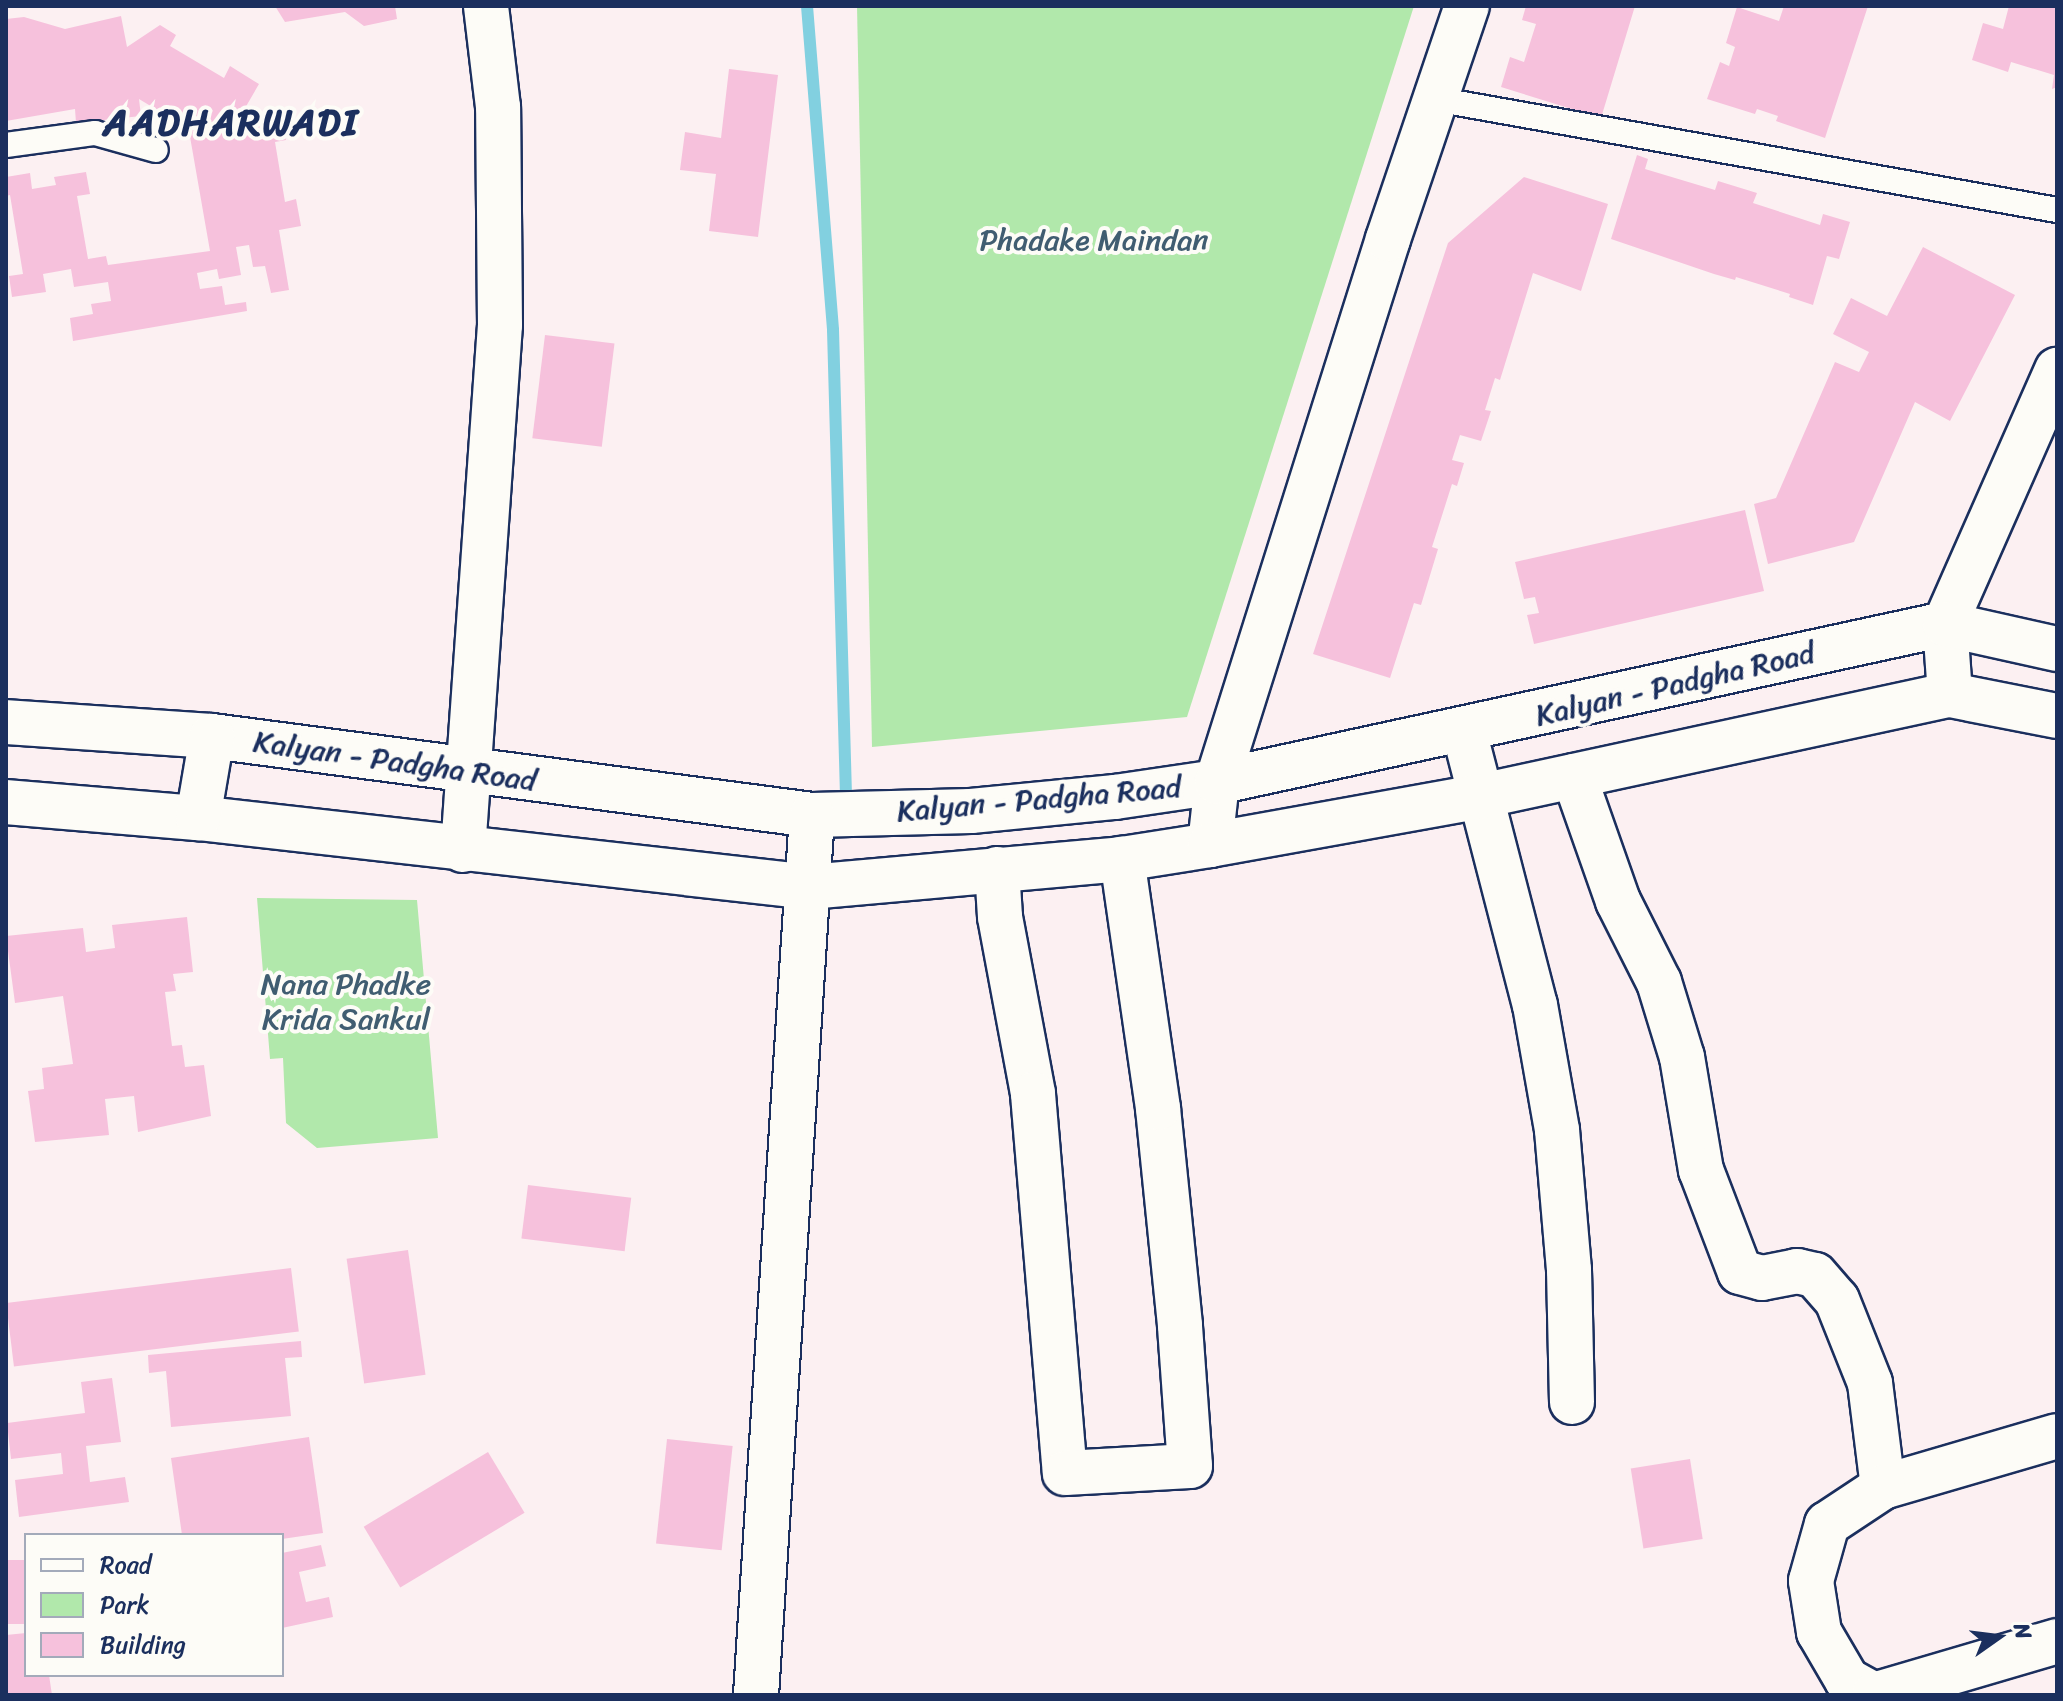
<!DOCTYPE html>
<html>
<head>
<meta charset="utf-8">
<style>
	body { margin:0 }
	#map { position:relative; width:2063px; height:1701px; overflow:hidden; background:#fcf0f2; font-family:Sriracha,sans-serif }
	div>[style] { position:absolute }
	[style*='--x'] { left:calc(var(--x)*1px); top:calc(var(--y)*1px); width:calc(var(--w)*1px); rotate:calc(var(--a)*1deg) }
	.green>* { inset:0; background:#b1e8ab }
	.stream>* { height:12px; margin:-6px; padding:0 6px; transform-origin:6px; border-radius:6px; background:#82d0e0 }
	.building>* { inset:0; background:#f6c1dc; transform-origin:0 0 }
	.roads { filter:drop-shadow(2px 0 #1b2f5e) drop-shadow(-2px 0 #1b2f5e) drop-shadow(0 2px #1b2f5e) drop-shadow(0 -2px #1b2f5e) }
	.lane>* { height:24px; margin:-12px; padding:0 12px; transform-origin:12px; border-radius:12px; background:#fdfcf7 }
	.street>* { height:44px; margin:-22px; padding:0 22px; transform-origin:22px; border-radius:22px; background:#fdfcf7 }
	.secondary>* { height:44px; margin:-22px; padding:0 22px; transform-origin:22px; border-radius:22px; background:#fdfcf7 }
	span { translate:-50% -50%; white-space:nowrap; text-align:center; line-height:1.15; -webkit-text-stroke:8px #fdfcf7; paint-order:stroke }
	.park-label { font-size:30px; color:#405d71 }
	.street-label { font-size:30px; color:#1b2f5e }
	.district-label { font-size:38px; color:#1b2f5e; font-weight:700; letter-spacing:2px }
	.frame { position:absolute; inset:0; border:8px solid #1b2f5e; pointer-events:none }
	.legend { position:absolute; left:24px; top:1533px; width:260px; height:144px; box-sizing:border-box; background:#fdfcf7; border:2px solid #a3aaba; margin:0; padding:10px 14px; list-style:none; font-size:24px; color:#1b2f5e }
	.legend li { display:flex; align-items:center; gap:16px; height:40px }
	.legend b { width:40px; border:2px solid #a3aaba }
	.north { position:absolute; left:1959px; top:1597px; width:80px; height:80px; -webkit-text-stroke:6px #fdfcf7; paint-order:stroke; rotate:76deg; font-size:22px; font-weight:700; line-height:32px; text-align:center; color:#1b2f5e }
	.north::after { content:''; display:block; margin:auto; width:28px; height:36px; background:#1b2f5e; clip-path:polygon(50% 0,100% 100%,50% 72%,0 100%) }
</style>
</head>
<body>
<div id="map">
	<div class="green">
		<i style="clip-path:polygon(857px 6px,1414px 6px,1187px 717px,872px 747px)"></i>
		<i style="clip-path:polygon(257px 898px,417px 900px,438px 1138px,317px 1148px,286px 1123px,283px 1058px,270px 1059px)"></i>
	</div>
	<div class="stream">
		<i style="--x:807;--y:6;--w:325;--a:85.4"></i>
		<i style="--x:833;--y:330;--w:461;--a:88.4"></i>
	</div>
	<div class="building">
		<i style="clip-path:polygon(275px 6px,395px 6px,397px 19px,364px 26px,345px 12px,285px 22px)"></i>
		<i style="clip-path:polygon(1526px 6px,1635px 6px,1601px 118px,1501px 87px,1510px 57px,1524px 62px,1536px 24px,1522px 20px)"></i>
		<i style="clip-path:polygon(1784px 6px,1868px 6px,1825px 138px,1776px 121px,1778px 116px,1757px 109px,1755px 114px,1707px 99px,1720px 62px,1729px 66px,1735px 47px,1726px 43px,1737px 7px,1779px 21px)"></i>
		<i style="clip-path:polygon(2009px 6px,2057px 6px,2057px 87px,2052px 89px,2054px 75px,2011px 62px,2008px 72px,1972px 60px,1983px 23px,2003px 29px)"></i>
		<i style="clip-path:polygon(121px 16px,127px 47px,160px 25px,176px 35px,170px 46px,224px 78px,230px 66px,259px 84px,241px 115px,281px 115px,286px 140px,275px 142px,285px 202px,296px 199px,301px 226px,279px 230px,289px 290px,271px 293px,265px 266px,253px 267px,249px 245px,236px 247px,241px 275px,219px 279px,217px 269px,197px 273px,200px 289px,222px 286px,225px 305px,246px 302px,247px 311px,73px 341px,70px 318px,93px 314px,91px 304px,111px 301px,108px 282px,74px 287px,71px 269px,43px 274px,46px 292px,12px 297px,9px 276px,23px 274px,10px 195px,6px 196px,6px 177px,30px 173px,32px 189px,56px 185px,54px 177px,86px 172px,90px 194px,77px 196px,88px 259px,106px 256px,108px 265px,210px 251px,189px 131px,192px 131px,139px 99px,141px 116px,76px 123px,75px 109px,6px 121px,6px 19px,24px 17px,65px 29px)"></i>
		<i style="clip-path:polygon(729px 69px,778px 75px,758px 237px,709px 231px,716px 174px,680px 170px,685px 132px,721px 138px)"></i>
		<i style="clip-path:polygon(1637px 155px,1648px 159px,1645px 169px,1715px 190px,1718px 181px,1757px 193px,1753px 203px,1820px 225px,1823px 214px,1850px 222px,1839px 259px,1827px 256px,1813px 305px,1789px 297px,1790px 294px,1736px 277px,1735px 280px,1714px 274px,1611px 239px)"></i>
		<i style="clip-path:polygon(1524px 177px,1608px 204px,1581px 291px,1533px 273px,1500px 380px,1495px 378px,1485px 410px,1491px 411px,1481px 441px,1460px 435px,1452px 460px,1464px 463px,1457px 486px,1452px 484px,1432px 547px,1438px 549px,1421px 605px,1414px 603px,1390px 678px,1313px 654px,1448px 243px)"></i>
		<i style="clip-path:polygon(1923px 247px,2015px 295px,1950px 421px,1915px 402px,1854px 542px,1768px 564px,1754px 504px,1776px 498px,1835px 362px,1859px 372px,1869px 352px,1833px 334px,1851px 298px,1887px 316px)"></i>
		<i style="left:545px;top:335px;width:70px;height:104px;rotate:7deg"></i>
		<i style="clip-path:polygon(1745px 510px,1764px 591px,1534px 644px,1527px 615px,1539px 613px,1535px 597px,1524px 599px,1515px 562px)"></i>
		<i style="clip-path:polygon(187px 917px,193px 972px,173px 974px,176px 991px,165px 992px,172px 1046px,182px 1045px,185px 1067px,204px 1065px,211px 1116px,138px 1132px,134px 1096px,105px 1099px,109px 1135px,35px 1142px,28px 1091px,44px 1089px,42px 1068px,73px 1064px,63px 996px,15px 1003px,6px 936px,83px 928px,86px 952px,115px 948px,112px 925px)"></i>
		<i style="left:528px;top:1185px;width:104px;height:54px;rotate:7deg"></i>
		<i style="left:408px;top:1250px;width:126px;height:62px;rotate:82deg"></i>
		<i style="left:291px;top:1268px;width:64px;height:287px;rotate:83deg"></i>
		<i style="clip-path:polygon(301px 1341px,302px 1357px,285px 1358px,291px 1416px,171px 1427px,166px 1371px,149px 1373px,148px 1355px)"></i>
		<i style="clip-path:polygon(112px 1378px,121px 1442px,86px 1446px,90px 1482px,125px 1477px,129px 1502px,19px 1517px,15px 1480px,63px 1474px,61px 1453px,11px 1459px,7px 1423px,85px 1413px,81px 1382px)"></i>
		<i style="clip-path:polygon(309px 1437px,323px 1533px,282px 1539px,282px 1535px,182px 1535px,171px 1458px)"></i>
		<i style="left:667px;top:1439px;width:66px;height:105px;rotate:6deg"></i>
		<i style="left:488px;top:1452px;width:71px;height:145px;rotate:59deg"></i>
		<i style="left:1690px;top:1459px;width:81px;height:60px;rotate:81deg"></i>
		<i style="clip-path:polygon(321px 1545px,326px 1566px,299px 1572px,306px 1602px,329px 1597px,333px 1617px,282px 1628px,282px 1553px)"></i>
		<i style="left:26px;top:1560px;width:64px;height:20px;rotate:90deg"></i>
		<i style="clip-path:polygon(26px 1633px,26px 1675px,49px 1675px,52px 1695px,6px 1695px,6px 1635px)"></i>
	</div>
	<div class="roads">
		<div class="lane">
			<i style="--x:1435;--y:99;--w:632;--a:10.12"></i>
			<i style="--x:6;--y:145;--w:90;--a:-7.7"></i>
			<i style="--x:95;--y:133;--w:63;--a:15.6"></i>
		</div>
		<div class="street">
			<i style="--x:1464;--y:731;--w:283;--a:75.5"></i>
			<i style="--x:1535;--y:1005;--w:127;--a:80"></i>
			<i style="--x:1557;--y:1130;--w:141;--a:85.1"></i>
			<i style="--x:1569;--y:1270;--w:132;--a:88.7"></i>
			<i style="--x:1574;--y:776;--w:133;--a:70.6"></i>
			<i style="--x:1618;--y:901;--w:91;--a:63.2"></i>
			<i style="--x:1659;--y:982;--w:78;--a:73"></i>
			<i style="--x:1682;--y:1057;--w:115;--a:80.5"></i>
			<i style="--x:1701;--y:1170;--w:109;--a:69.1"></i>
			<i style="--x:1740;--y:1272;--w:23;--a:15"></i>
			<i style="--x:1762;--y:1278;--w:36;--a:-11"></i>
			<i style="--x:1797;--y:1271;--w:18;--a:13"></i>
			<i style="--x:1815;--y:1275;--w:33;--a:49"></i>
			<i style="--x:1837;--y:1300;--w:89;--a:68.3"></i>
			<i style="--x:1870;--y:1383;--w:105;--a:82.9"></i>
			<i style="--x:1883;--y:1487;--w:181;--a:-16.3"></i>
			<i style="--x:1210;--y:845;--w:63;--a:-83.7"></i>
			<i style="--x:1217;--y:782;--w:569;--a:-72.52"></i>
			<i style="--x:1388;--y:239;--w:246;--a:-71.3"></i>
			<i style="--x:463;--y:850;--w:526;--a:-85.97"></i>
			<i style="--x:500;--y:325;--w:218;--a:-90.5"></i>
			<i style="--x:498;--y:107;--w:102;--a:-96.8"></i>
			<i style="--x:997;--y:869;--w:48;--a:86.4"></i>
			<i style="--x:1000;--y:917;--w:180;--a:79.4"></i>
			<i style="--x:1033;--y:1094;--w:380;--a:85.2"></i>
			<i style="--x:1065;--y:1473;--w:125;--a:-3.2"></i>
			<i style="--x:1190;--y:1466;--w:141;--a:-94.1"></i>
			<i style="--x:1180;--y:1325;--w:218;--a:-95.8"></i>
			<i style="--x:1158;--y:1108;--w:252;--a:-98.2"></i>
			<i style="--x:1883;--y:1487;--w:67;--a:146.5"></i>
			<i style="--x:1827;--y:1524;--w:59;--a:105.7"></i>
			<i style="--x:1811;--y:1581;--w:52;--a:81.1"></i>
			<i style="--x:1819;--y:1632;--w:56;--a:59.7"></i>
			<i style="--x:1847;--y:1680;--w:31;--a:29"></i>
			<i style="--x:1874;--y:1695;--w:191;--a:-16.4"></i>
		</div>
		<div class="secondary">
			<i style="--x:1950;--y:695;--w:71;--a:-94"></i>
			<i style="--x:1945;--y:624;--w:278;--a:-66.2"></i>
			<i style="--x:6;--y:722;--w:206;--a:3.9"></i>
			<i style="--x:212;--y:736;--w:605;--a:7.5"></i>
			<i style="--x:812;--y:815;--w:159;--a:-1.4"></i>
			<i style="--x:971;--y:811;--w:145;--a:-5.6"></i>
			<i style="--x:1115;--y:797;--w:103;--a:-8.4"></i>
			<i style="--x:1217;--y:782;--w:745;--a:-12.25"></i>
			<i style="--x:1945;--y:624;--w:115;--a:12.6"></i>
			<i style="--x:6;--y:802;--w:193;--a:4.8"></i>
			<i style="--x:198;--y:818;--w:615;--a:6.44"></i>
			<i style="--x:809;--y:887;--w:314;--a:-5.1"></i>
			<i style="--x:1122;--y:859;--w:89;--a:-9"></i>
			<i style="--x:1210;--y:845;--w:275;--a:-10.2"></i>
			<i style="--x:1481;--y:796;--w:480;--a:-12.2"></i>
			<i style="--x:1950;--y:695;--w:109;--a:11.1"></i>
			<i style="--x:198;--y:818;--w:83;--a:-80.3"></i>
			<i style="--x:756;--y:1695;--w:882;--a:-86.36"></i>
		</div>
	</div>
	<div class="park-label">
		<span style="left:1094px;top:240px">Phadake Maindan</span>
		<span style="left:346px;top:1001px">Nana Phadke<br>Krida Sankul</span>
	</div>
	<div class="street-label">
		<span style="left:1675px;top:684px;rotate:-13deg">Kalyan - Padgha Road</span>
		<span style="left:395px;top:761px;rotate:8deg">Kalyan - Padgha Road</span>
		<span style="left:1039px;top:799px;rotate:-5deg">Kalyan - Padgha Road</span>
	</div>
	<div class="district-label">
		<span style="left:231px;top:123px">AADHARWADI</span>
	</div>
	<div class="frame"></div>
	<ul class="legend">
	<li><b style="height:10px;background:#fdfcf7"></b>Road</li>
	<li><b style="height:22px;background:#b1e8ab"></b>Park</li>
	<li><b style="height:22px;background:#f6c1dc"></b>Building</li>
	</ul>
	<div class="north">N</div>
</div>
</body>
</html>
